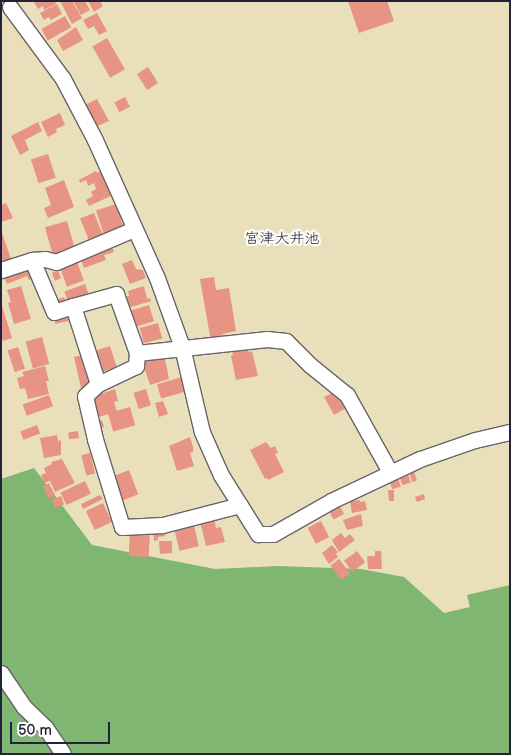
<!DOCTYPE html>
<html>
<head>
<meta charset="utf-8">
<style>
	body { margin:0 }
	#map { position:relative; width:511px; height:755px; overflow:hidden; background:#eadfbb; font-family:"Balsamiq Sans","Klee One",sans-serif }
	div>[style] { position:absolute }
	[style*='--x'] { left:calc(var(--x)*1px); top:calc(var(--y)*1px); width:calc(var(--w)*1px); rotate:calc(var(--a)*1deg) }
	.forest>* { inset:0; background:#7eb672 }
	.building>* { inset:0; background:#e89485; transform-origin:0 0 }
	.roads { filter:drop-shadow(1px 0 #686468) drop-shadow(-1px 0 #686468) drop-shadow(0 1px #686468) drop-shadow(0 -1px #686468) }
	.minor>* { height:15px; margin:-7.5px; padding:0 7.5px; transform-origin:7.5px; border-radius:7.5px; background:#fff }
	span { translate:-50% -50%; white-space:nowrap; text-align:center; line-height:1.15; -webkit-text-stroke:4.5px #fdfcf7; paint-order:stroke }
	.neighbourhood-label { font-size:15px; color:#22223b }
	.frame { position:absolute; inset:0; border:2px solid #22223b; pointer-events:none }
	.scale { position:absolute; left:10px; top:722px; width:100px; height:22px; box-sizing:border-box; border:2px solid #22223b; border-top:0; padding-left:6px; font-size:15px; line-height:18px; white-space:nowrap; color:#22223b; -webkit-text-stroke:4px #fdfcf7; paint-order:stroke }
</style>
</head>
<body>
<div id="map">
	<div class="forest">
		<i style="clip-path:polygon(34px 468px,92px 545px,215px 569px,278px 566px,361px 569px,404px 577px,444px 613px,470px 607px,467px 595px,510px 585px,510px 754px,1px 754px,1px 479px)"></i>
	</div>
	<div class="building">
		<i style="clip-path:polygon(37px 1px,55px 1px,56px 4px,44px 10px,43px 6px,38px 9px,34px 2px)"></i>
		<i style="clip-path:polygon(60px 1px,72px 1px,82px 18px,72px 24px)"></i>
		<i style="clip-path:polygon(73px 1px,85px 1px,90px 10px,81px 15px)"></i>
		<i style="clip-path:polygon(88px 1px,100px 1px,103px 6px,94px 12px)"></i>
		<i style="clip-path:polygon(348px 1px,387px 1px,394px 21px,359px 33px)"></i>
		<i style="clip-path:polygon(57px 4px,62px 14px,51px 20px,49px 17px,44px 20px,40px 13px)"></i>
		<i style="clip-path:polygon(97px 13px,107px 31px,99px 35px,94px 26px,88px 29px,83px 20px)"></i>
		<i style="left:65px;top:16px;width:13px;height:27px;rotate:61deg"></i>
		<i style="clip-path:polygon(76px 27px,83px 40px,63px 51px,57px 40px)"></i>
		<i style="left:107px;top:38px;width:36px;height:17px;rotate:60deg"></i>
		<i style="left:148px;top:67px;width:19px;height:13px;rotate:58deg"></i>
		<i style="left:125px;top:97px;width:11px;height:12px;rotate:63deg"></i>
		<i style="clip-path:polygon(97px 99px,109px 121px,95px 127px,85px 105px)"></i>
		<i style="clip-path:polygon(60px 113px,65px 125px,56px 129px,57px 132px,48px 137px,41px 122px)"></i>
		<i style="clip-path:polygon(38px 122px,42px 131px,25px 140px,29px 150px,20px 155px,11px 136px)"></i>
		<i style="left:48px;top:154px;width:25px;height:18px;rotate:72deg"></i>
		<i style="clip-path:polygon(96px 171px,97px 173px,102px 171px,113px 195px,89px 206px,86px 200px,93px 196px,91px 192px,96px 189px,94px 183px,88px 186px,86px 180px,80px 183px,79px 180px)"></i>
		<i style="clip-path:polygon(64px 180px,74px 207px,48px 218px,44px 208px,51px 205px,45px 188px)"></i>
		<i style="clip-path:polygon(6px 203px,13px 218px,1px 222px,1px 205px)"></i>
		<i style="left:116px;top:204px;width:25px;height:21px;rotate:72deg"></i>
		<i style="left:94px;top:213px;width:27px;height:15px;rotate:68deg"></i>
		<i style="left:67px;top:221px;width:29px;height:23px;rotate:74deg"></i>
		<i style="clip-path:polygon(1px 230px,12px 262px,1px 265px)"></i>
		<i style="clip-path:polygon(111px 245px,114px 252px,104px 255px,106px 260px,84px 268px,80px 257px)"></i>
		<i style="left:76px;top:259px;width:23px;height:18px;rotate:70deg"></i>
		<i style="clip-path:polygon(132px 260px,136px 269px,143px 270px,146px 278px,130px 284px,122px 264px)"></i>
		<i style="clip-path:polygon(31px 266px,35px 278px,29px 280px,27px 276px,7px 284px,5px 279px,1px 280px,1px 277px)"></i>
		<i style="clip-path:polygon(58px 270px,61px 278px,55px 281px,52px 273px)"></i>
		<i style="clip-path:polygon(214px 277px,216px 290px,229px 288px,236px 331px,222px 334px,223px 340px,211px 342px,200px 279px)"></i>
		<i style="left:85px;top:284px;width:12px;height:22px;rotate:70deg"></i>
		<i style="clip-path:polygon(21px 286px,31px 319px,14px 324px,8px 303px,11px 302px,7px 290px)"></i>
		<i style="clip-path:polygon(144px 286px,147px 299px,150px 298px,151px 301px,128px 308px,125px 297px,129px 296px,128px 291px)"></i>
		<i style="clip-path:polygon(64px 297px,67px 303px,58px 306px,56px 300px)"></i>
		<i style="left:149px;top:305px;width:17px;height:20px;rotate:73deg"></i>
		<i style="clip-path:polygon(2px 306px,12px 338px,3px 341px,1px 334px)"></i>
		<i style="left:71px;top:312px;width:8px;height:18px;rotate:76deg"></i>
		<i style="left:158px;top:323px;width:16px;height:19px;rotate:75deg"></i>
		<i style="left:42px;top:337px;width:28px;height:17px;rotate:75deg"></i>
		<i style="left:110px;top:346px;width:22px;height:18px;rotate:72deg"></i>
		<i style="left:18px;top:347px;width:23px;height:11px;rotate:72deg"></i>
		<i style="clip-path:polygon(247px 349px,248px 352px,252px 351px,258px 376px,236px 380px,231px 356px,233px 355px,232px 352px)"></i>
		<i style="clip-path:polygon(164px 354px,169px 379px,150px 385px,142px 361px,145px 360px,144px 357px)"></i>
		<i style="clip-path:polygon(82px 355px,92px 384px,81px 388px,74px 357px)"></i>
		<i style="clip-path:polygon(45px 366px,49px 381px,46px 381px,49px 394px,28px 399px,25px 388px,20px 389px,17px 378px,24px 376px,22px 372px)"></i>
		<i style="left:182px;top:377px;width:15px;height:26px;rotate:74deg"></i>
		<i style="clip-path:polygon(115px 389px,118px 401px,114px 402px,117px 412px,98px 417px,92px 397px)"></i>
		<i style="left:146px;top:389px;width:17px;height:13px;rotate:73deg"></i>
		<i style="clip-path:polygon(336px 391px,348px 407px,334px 415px,324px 397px)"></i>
		<i style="left:49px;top:395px;width:12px;height:28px;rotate:70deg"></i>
		<i style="clip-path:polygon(163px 401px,168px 414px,159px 417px,155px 403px)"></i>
		<i style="left:130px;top:407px;width:19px;height:23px;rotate:74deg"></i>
		<i style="clip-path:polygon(102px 420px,104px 427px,98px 429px,96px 421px)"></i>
		<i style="left:37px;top:425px;width:9px;height:18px;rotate:69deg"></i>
		<i style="left:78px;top:431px;width:7px;height:10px;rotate:82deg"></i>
		<i style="clip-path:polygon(57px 435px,58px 441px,61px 440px,61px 455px,44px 458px,40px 438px)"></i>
		<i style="clip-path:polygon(190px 437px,193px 447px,193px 452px,190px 453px,194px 466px,177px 471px,169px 446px)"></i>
		<i style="clip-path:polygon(266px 442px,271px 448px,275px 446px,278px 453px,275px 454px,284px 472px,268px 480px,267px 478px,265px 479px,250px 450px)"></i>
		<i style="left:90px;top:453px;width:21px;height:9px;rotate:76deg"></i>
		<i style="clip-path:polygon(62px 459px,75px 483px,55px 492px,50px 481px,44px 483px,41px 475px,46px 473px,44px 468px,52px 464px,51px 462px)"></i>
		<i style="left:129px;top:470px;width:26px;height:20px;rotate:69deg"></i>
		<i style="left:414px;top:471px;width:10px;height:5px;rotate:73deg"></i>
		<i style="left:408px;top:474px;width:9px;height:9px;rotate:72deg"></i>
		<i style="left:398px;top:478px;width:9px;height:9px;rotate:72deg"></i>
		<i style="left:85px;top:481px;width:14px;height:27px;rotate:65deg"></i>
		<i style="clip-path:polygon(49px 483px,55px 495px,48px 499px,43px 486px)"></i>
		<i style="clip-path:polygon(388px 490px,394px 490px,394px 501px,389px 501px)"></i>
		<i style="clip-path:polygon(424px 494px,425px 499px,417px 502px,415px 497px)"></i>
		<i style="clip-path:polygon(100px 495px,103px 499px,83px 509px,81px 504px)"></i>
		<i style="left:61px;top:496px;width:9px;height:10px;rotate:69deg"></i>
		<i style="clip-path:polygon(360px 500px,360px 502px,365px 501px,367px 510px,352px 513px,350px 501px)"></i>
		<i style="left:103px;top:503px;width:21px;height:19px;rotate:65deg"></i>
		<i style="left:340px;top:506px;width:9px;height:12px;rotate:63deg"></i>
		<i style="clip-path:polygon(361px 514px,363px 526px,347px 530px,343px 520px)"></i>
		<i style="clip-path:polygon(214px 518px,216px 528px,221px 527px,225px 542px,206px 546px,200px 521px)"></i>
		<i style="left:193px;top:521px;width:26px;height:20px;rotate:77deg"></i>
		<i style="left:321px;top:521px;width:18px;height:15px;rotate:63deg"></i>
		<i style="left:130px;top:531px;width:20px;height:25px;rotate:3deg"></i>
		<i style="clip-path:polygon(153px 531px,165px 531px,165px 536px,158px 537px,158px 540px,154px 541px)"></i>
		<i style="clip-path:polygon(341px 533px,345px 538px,350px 534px,355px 540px,339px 552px,332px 540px)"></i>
		<i style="clip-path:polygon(159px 541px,172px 541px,172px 553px,160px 554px)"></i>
		<i style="clip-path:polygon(332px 545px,338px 552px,336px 554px,338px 557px,329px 564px,322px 553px)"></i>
		<i style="left:357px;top:551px;width:14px;height:16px;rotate:54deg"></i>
		<i style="clip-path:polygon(375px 551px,381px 551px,382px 569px,368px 569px,367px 556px,375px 556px)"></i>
		<i style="left:339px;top:559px;width:18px;height:11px;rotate:52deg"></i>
	</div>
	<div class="roads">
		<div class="minor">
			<i style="--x:10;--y:7;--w:89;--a:53.6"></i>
			<i style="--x:63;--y:79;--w:69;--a:62.3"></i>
			<i style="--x:95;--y:140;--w:151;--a:65.8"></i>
			<i style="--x:157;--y:278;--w:73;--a:70.1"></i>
			<i style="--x:182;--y:347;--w:87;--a:76.8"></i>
			<i style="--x:202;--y:432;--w:47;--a:66.2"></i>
			<i style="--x:221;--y:475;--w:70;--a:57.9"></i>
			<i style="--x:258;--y:534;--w:15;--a:0"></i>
			<i style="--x:273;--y:534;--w:67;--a:-29.6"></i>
			<i style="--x:331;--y:501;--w:98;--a:-25.3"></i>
			<i style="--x:420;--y:459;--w:58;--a:-19.1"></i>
			<i style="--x:475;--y:440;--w:36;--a:-13"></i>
			<i style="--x:32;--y:260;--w:56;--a:67.1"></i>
			<i style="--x:54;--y:312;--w:20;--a:-18"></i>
			<i style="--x:1;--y:270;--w:33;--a:-18"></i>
			<i style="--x:32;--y:260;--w:13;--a:-4"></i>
			<i style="--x:45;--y:259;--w:11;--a:15"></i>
			<i style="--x:56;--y:262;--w:85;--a:-22.9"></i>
			<i style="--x:98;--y:384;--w:82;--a:-107.8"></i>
			<i style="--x:73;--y:306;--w:45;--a:-15.6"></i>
			<i style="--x:116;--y:294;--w:63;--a:70.4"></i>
			<i style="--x:240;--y:505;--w:81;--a:165.6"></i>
			<i style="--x:162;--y:525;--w:40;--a:177.1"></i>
			<i style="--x:122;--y:527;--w:92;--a:-107.1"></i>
			<i style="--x:95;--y:439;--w:44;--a:-103.1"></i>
			<i style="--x:85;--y:396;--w:18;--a:-43"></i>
			<i style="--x:98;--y:384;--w:42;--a:-25.3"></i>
			<i style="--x:136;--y:366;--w:13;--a:-86"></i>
			<i style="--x:137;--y:353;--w:131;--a:-6.1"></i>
			<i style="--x:267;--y:339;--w:19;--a:6"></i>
			<i style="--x:286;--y:341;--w:34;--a:45"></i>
			<i style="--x:310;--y:365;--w:48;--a:39"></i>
			<i style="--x:347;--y:395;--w:88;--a:60.8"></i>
			<i style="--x:1;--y:673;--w:41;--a:55.9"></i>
			<i style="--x:24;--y:707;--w:29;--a:44"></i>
			<i style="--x:45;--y:727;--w:32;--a:56"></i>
		</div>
	</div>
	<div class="neighbourhood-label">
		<span style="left:282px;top:239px">宮津大井池</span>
	</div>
	<div class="frame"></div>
	<div class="scale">50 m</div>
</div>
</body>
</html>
